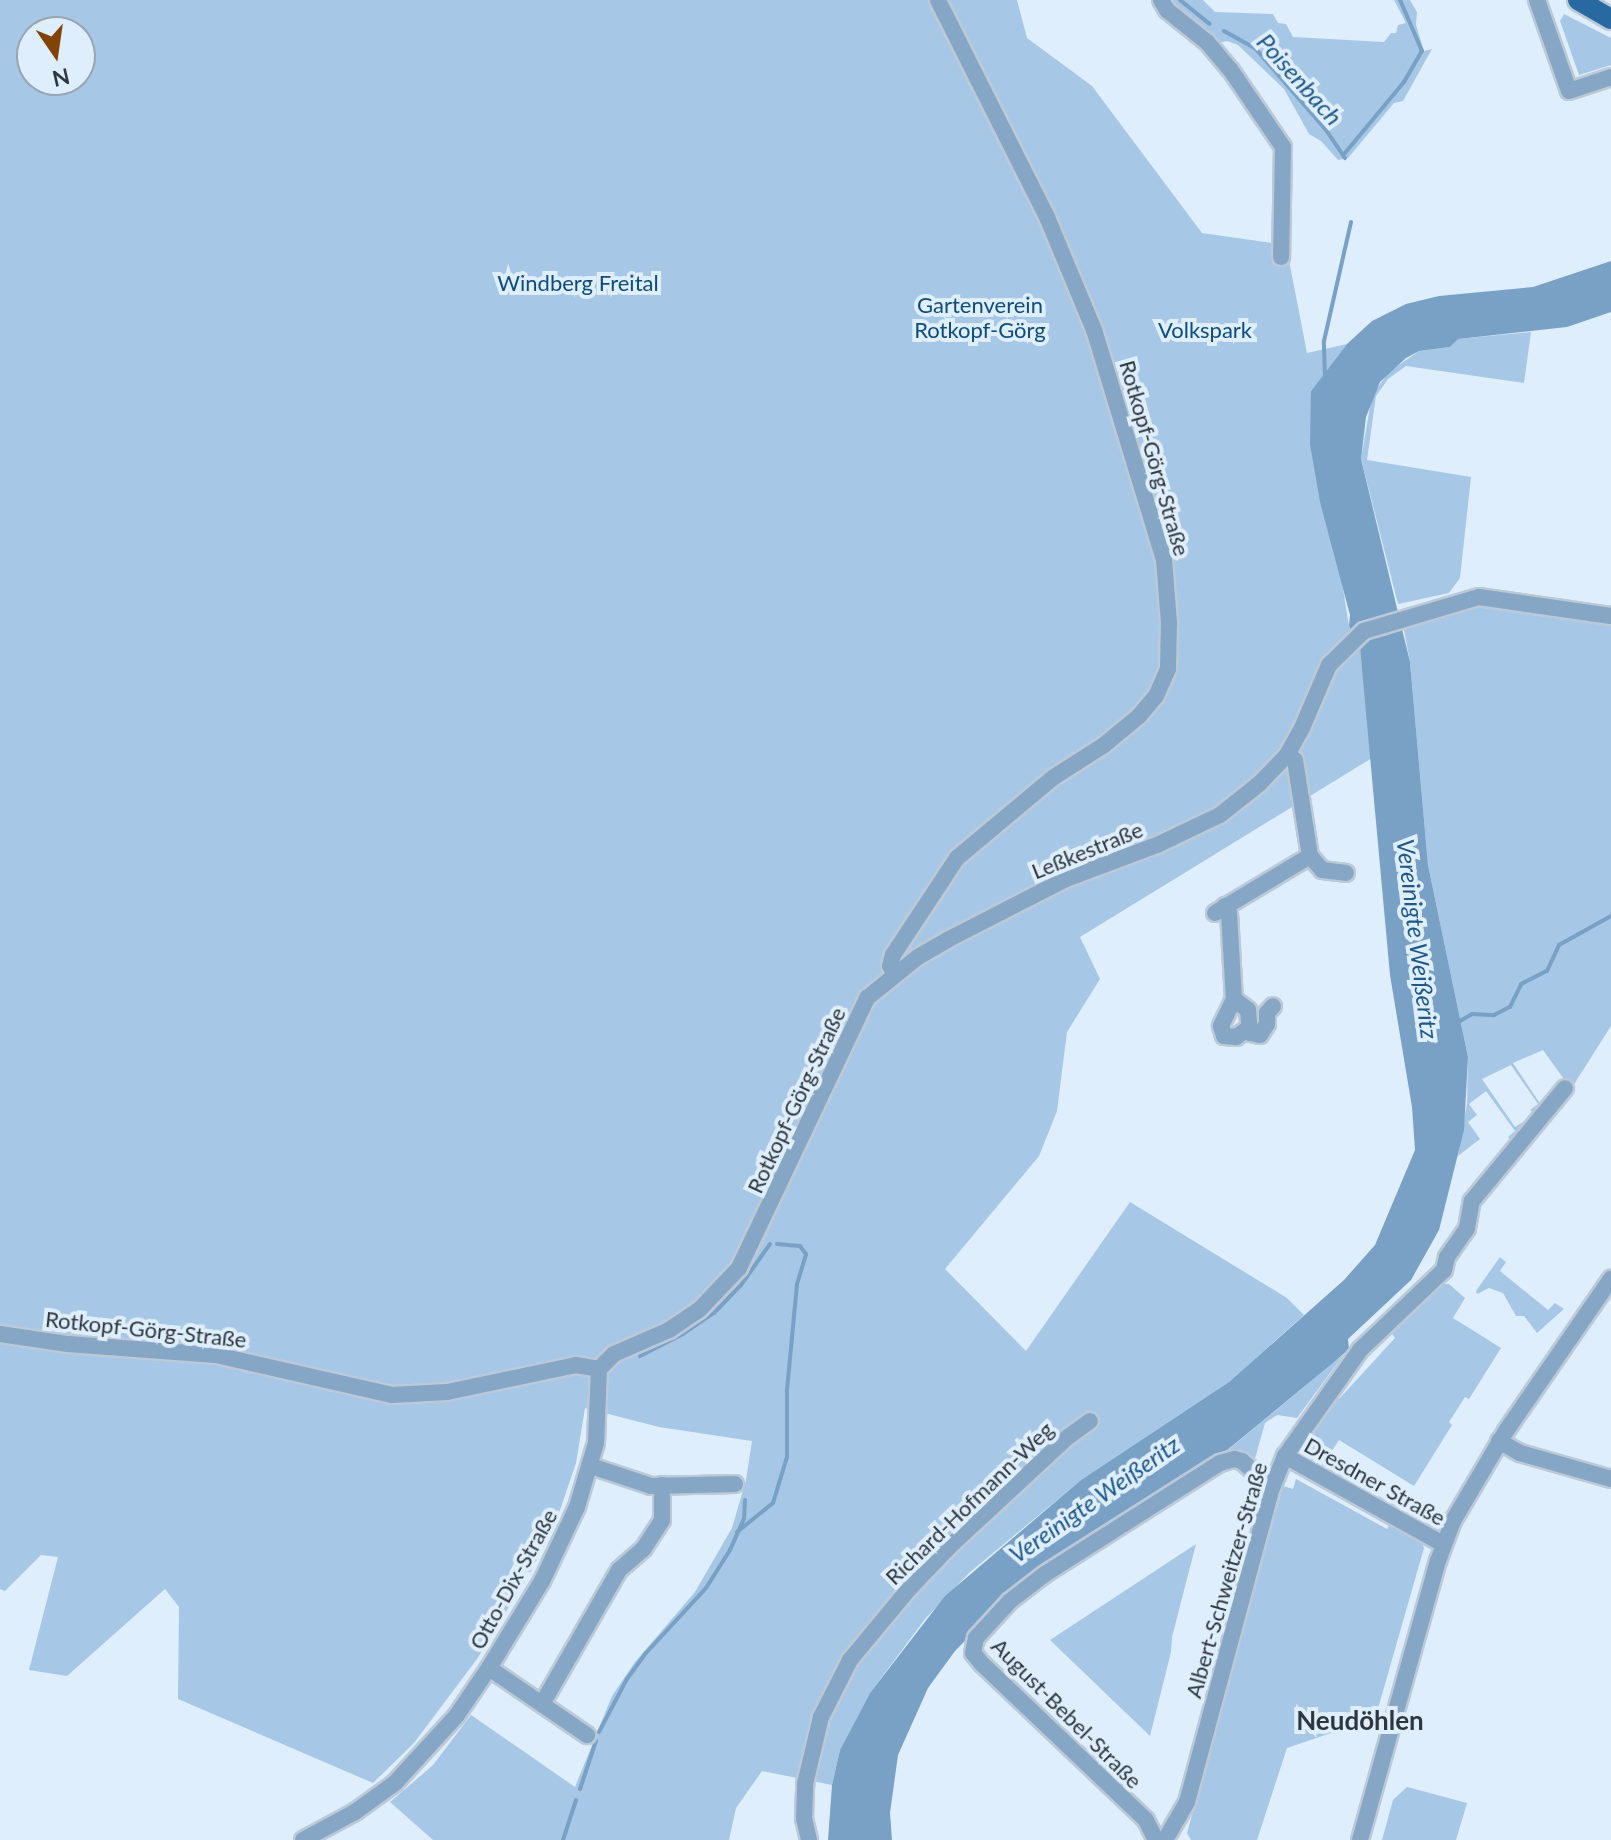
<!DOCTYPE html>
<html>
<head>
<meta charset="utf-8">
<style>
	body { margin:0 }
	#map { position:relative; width:1611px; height:1840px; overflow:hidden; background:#dfeefc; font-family:Lato,sans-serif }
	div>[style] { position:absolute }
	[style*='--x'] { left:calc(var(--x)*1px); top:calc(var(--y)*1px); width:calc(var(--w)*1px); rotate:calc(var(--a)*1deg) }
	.green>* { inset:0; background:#a6c7e6 }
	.water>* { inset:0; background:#79a0c5 }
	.stream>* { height:4px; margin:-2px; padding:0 2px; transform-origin:2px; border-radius:2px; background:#79a0c5 }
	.roads { filter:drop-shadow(2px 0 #bcc9d6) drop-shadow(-2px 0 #bcc9d6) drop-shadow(0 2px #bcc9d6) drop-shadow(0 -2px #bcc9d6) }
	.minor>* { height:16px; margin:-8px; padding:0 8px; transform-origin:8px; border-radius:8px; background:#85a6c5 }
	.major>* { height:20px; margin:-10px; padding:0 10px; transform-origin:10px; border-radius:10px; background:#2769a0 }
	span { translate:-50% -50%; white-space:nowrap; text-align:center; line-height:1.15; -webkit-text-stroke:8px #dfeefc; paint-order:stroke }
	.park-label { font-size:22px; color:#0d4c7b }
	.street-label { font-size:22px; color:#2e3740 }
	.water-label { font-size:24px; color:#1d5888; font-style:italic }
	.quarter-label { font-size:26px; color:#2e3740; font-weight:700 }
	.north { position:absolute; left:16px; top:16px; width:80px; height:80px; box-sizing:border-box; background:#dfeefc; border:2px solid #98a5b1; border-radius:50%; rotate:167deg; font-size:22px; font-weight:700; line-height:32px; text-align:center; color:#2e3740 }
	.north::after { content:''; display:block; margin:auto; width:28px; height:36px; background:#824306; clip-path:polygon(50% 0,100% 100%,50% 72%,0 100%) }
</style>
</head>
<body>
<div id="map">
	<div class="green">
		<i style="clip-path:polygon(evenodd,0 0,1017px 0,1027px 38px,1092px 86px,1202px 233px,1286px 245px,1307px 353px,1347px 344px,1311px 391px,1349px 626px,1360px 647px,1372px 758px,1080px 937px,1100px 979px,1067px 1032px,1057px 1111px,1039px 1156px,945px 1269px,1026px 1351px,1130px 1202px,1287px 1298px,1304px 1315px,1229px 1382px,1081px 1480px,969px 1573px,925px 1619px,870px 1693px,840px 1750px,832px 1785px,762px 1771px,736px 1808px,729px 1840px,433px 1840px,390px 1802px,433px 1765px,471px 1715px,575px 1787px,612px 1696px,635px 1662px,695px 1592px,732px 1528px,746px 1480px,752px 1441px,659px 1427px,585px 1408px,576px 1463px,558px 1516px,532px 1570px,477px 1659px,414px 1743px,373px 1783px,178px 1699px,179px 1607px,165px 1589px,67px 1676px,29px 1670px,58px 1557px,41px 1555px,5px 1591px,0 1589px,0 0,32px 32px,80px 32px,80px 80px,32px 80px,32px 32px)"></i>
		<i style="clip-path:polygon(1164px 0,1203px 0,1215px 12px,1273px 14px,1278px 23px,1286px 24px,1293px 37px,1384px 42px,1391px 33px,1396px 33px,1398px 25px,1406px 23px,1394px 0,1410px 0,1417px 12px,1416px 25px,1424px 51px,1432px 49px,1403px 101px,1394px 103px,1348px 158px,1338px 160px,1321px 141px,1309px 134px,1284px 89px,1238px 45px,1227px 41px,1214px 44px)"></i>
		<i style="clip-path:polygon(1564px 14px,1611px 38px,1611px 65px,1579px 75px,1560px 21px)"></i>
		<i style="clip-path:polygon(1531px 332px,1524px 383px,1406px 366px,1388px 379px,1376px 396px,1367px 460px,1471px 477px,1460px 578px,1449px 593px,1398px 604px,1361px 459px,1372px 395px,1389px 372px,1419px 351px,1450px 347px,1457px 339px)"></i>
		<i style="clip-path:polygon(1477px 607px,1611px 626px,1611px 1026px,1571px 1089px,1543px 1050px,1513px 1063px,1539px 1102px,1548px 1097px,1535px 1114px,1530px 1110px,1538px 1104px,1511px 1065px,1482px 1079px,1515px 1127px,1523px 1122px,1525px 1125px,1512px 1143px,1508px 1137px,1515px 1131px,1486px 1091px,1469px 1104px,1477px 1115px,1468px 1122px,1480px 1139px,1458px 1156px,1467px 1103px,1468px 1057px,1428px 865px,1410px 662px,1404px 630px)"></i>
		<i style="clip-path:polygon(1500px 1257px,1506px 1262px,1500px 1271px,1548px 1310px,1555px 1303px,1564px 1309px,1537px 1333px,1524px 1316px,1516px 1316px,1503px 1293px,1489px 1288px,1477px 1294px,1476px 1291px)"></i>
		<i style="clip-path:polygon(1443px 1284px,1449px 1284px,1465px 1298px,1453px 1318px,1501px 1348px,1469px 1399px,1465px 1397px,1449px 1422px,1452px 1425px,1414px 1486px,1339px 1440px,1322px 1466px,1310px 1458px,1302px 1447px,1333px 1395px,1339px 1399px,1395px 1338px,1390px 1331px)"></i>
		<i style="clip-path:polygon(1344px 1354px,1297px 1418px,1277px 1415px,1265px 1423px,1254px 1462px,1223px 1454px)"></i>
		<i style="clip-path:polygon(1296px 1479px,1387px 1529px,1392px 1521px,1420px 1537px,1424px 1548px,1373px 1726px,1334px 1732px,1287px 1748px,1257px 1840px,1191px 1840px,1187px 1833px,1283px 1486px,1293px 1489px)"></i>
		<i style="clip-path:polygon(1196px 1544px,1172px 1637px,1171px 1652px,1150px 1736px,1050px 1640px)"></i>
		<i style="clip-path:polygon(1407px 1787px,1467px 1803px,1456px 1840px,1382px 1840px,1393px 1800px)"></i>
	</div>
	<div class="water">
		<i style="clip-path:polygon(1611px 261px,1611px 312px,1567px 327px,1458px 339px,1450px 347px,1419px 351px,1406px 358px,1380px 382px,1366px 417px,1361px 459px,1410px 662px,1428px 865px,1468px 1057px,1464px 1130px,1439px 1230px,1411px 1280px,1348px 1339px,1349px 1349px,1333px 1363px,1215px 1460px,1007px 1598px,955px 1651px,928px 1688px,898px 1755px,890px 1813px,892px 1840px,828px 1840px,832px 1785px,840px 1750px,870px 1693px,945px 1596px,1081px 1480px,1229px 1382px,1344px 1280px,1375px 1245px,1415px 1150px,1412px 1107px,1390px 975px,1360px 647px,1349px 626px,1350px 615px,1320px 502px,1310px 444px,1311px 391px,1347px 344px,1372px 321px,1406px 304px,1439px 296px,1533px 287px)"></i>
	</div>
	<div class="stream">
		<i style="--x:1180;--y:0;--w:38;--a:39"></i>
		<i style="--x:1224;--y:31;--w:35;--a:29"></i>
		<i style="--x:1255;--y:48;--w:108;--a:49.1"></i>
		<i style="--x:1326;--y:130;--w:34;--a:56"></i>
		<i style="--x:1345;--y:153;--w:92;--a:-50.3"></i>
		<i style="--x:1404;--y:82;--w:36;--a:-60"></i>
		<i style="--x:1422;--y:51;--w:56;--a:-113.3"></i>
		<i style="--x:1325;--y:376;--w:35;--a:-92"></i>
		<i style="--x:1324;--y:341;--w:122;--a:-77.2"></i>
		<i style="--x:1460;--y:1021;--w:14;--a:-30"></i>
		<i style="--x:1472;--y:1014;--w:22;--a:3"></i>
		<i style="--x:1494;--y:1015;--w:18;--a:-27"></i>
		<i style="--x:1510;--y:1007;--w:25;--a:-64"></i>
		<i style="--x:1521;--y:984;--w:29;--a:-27"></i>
		<i style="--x:1547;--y:971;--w:29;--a:-65"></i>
		<i style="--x:1559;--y:945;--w:60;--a:-29.1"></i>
		<i style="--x:640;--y:1356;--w:46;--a:-27.1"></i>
		<i style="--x:681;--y:1335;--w:40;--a:-34"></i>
		<i style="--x:714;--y:1313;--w:39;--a:-46"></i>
		<i style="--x:741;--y:1285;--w:50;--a:-54.7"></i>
		<i style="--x:737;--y:1532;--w:46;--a:-38.9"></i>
		<i style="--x:773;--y:1503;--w:48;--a:-73.1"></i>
		<i style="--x:787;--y:1457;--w:67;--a:-90"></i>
		<i style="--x:787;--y:1390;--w:106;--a:-84.6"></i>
		<i style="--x:797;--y:1284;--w:31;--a:-73"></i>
		<i style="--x:806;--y:1254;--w:10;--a:-127"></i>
		<i style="--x:800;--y:1246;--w:23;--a:-175"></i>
		<i style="--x:599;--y:1732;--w:60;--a:-62.2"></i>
		<i style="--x:627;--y:1679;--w:32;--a:-54"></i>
		<i style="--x:646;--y:1653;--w:88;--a:-47.3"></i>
		<i style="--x:706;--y:1588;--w:45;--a:-57.7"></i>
		<i style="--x:730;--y:1550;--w:34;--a:-66"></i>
		<i style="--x:744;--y:1519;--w:19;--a:-87"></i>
		<i style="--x:580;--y:1789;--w:51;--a:-71.6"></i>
		<i style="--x:563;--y:1840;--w:42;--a:-72"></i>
	</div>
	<div class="roads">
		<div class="minor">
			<i style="--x:1161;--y:0;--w:12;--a:59"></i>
			<i style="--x:1167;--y:10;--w:51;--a:38.7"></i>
			<i style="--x:1207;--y:42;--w:35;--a:50"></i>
			<i style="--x:1230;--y:69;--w:94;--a:55.8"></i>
			<i style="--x:1283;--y:147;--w:110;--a:91"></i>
			<i style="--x:1537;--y:0;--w:96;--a:70.6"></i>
			<i style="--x:1569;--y:91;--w:44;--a:-18.4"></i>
			<i style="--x:1310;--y:856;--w:18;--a:49"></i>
			<i style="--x:1322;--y:870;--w:24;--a:7"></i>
			<i style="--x:1225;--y:906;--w:8;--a:60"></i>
			<i style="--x:1229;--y:913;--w:86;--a:86.7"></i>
			<i style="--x:1234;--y:999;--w:18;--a:38"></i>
			<i style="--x:1248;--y:1010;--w:23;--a:85"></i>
			<i style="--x:1250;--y:1033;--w:10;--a:11"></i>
			<i style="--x:1260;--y:1035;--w:13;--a:-58"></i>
			<i style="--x:1267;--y:1024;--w:11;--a:-90"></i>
			<i style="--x:1267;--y:1013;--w:9;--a:-49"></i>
			<i style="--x:1215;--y:913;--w:111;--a:-31"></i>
			<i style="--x:1310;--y:856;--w:97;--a:-98.9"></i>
			<i style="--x:1295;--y:760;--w:9;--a:-148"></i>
			<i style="--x:895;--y:974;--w:9;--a:-122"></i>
			<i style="--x:890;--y:966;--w:11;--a:-75"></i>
			<i style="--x:893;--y:955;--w:116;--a:-56.6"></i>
			<i style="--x:957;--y:858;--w:126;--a:-39.9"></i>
			<i style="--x:1054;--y:777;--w:59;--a:-32.6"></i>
			<i style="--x:1104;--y:745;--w:45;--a:-39.6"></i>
			<i style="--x:1139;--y:716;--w:26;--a:-50"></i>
			<i style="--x:1156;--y:696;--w:30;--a:-66"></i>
			<i style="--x:1168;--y:669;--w:46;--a:-88.8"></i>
			<i style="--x:1169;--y:623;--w:63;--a:-94.5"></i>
			<i style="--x:1164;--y:560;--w:240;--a:-106.9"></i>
			<i style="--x:1094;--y:330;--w:122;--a:-112.6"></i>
			<i style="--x:1047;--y:217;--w:243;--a:-116.7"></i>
			<i style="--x:1234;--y:999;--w:30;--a:116"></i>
			<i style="--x:1221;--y:1026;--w:10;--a:73"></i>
			<i style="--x:1224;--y:1036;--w:12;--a:5"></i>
			<i style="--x:1236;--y:1037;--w:16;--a:-35"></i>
			<i style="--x:0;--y:1334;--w:69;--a:8.4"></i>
			<i style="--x:68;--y:1344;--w:148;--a:4.3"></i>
			<i style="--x:216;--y:1355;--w:180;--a:12.8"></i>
			<i style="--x:392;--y:1395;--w:55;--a:-3.1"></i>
			<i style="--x:447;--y:1392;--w:132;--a:-11.8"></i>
			<i style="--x:576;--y:1365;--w:23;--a:10"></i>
			<i style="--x:1499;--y:1441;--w:24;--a:30"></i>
			<i style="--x:1520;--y:1453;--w:95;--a:15.9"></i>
			<i style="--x:1285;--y:1456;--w:181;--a:29.1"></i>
			<i style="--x:591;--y:1466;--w:63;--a:18.4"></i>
			<i style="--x:651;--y:1486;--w:84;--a:-1.4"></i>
			<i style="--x:489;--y:1668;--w:119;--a:34.4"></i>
			<i style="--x:542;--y:1704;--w:155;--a:-60.1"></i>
			<i style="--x:619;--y:1570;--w:33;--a:-41"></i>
			<i style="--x:644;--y:1548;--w:33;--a:-57"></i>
			<i style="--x:662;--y:1520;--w:35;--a:-90"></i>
			<i style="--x:303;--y:1840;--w:59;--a:-28.3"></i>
			<i style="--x:355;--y:1812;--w:49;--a:-35.9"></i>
			<i style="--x:395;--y:1783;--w:92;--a:-47.6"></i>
			<i style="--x:457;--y:1715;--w:57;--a:-55.8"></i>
			<i style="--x:489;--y:1668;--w:102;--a:-58.7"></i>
			<i style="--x:542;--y:1581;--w:82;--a:-64.7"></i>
			<i style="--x:577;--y:1507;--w:67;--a:-73.5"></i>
			<i style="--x:596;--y:1443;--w:74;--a:-87.7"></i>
			<i style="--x:599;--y:1369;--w:21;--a:-45"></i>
			<i style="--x:614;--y:1354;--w:60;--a:-23.6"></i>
			<i style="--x:669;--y:1330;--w:36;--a:-34"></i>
			<i style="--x:699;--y:1310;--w:58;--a:-46.4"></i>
			<i style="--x:739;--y:1268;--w:299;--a:-64.6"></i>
			<i style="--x:867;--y:998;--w:65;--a:-38.8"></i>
			<i style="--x:918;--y:957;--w:34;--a:-30"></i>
			<i style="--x:947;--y:940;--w:134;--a:-27.1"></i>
			<i style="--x:1066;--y:879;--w:97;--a:-20.5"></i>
			<i style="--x:1157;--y:845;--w:70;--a:-25.5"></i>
			<i style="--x:1220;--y:815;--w:50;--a:-38.5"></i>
			<i style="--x:1259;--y:784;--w:40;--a:-46"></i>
			<i style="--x:1287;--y:755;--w:31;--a:-61"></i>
			<i style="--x:1302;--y:728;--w:69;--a:-66.8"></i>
			<i style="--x:1329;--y:665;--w:49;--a:-44.2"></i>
			<i style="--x:1364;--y:631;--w:120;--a:-16.5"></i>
			<i style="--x:1479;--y:597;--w:133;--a:8.2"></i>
			<i style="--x:809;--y:1840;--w:22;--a:-103"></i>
			<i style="--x:804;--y:1819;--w:35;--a:-88"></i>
			<i style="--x:805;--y:1784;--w:69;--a:-76.6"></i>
			<i style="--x:821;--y:1717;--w:64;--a:-63"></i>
			<i style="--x:850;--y:1660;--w:92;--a:-50.3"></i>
			<i style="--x:909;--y:1589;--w:57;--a:-46.4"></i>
			<i style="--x:948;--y:1548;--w:163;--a:-42.8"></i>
			<i style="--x:1068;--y:1437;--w:27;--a:-36"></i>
			<i style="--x:1156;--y:1840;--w:22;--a:-117"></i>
			<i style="--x:1146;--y:1820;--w:226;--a:-136.4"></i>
			<i style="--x:982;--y:1664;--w:14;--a:-129"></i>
			<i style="--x:973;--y:1653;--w:15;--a:-79"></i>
			<i style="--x:976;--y:1638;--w:50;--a:-47.4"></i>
			<i style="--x:1010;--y:1601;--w:44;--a:-37.6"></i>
			<i style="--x:1045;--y:1574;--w:207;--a:-32.4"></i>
			<i style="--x:1220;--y:1463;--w:15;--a:-16"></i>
			<i style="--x:1234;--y:1459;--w:8;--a:14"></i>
			<i style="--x:1242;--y:1461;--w:40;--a:42"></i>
			<i style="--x:1165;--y:1840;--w:44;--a:-59.9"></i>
			<i style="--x:1187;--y:1802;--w:325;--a:-74.9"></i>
			<i style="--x:1272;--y:1488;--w:35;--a:-68"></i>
			<i style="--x:1285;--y:1456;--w:130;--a:-54.7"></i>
			<i style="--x:1360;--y:1350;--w:116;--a:-43.6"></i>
			<i style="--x:1444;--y:1270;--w:13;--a:-77"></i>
			<i style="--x:1447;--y:1257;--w:35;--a:-55"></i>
			<i style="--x:1467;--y:1228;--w:27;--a:-80"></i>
			<i style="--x:1472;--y:1201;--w:146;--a:-50.5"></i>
			<i style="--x:1360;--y:1840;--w:290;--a:-74.4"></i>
			<i style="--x:1438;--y:1561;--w:43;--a:-69.4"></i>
			<i style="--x:1453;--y:1521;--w:104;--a:-59.5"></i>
			<i style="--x:1506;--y:1431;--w:185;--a:-55.4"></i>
		</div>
		<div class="major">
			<i style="--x:1578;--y:0;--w:38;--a:30"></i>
		</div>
	</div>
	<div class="park-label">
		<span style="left:578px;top:283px">Windberg Freital</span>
		<span style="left:980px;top:317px">Gartenverein<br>Rotkopf-Görg</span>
		<span style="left:1205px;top:330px">Volkspark</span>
	</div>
	<div class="street-label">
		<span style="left:1155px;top:458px;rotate:74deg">Rotkopf-Görg-Straße</span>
		<span style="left:1087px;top:850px;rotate:-22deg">Leßkestraße</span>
		<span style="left:796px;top:1100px;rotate:-65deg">Rotkopf-Görg-Straße</span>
		<span style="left:146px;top:1329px;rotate:6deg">Rotkopf-Görg-Straße</span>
		<span style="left:1375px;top:1481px;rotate:29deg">Dresdner Straße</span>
		<span style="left:969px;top:1503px;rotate:-44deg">Richard-Hofmann-Weg</span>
		<span style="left:513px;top:1579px;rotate:-61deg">Otto-Dix-Straße</span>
		<span style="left:1226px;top:1580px;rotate:-74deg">Albert-Schweitzer-Straße</span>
		<span style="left:1067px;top:1713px;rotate:45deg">August-Bebel-Straße</span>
	</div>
	<div class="water-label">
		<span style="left:1300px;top:79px;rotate:48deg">Poisenbach</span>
		<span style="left:1418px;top:939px;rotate:83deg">Vereinigte Weißeritz</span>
		<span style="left:1094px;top:1499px;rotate:-35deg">Vereinigte Weißeritz</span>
	</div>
	<div class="quarter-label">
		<span style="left:1360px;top:1721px">Neudöhlen</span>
	</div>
	<div class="north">N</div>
</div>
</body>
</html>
